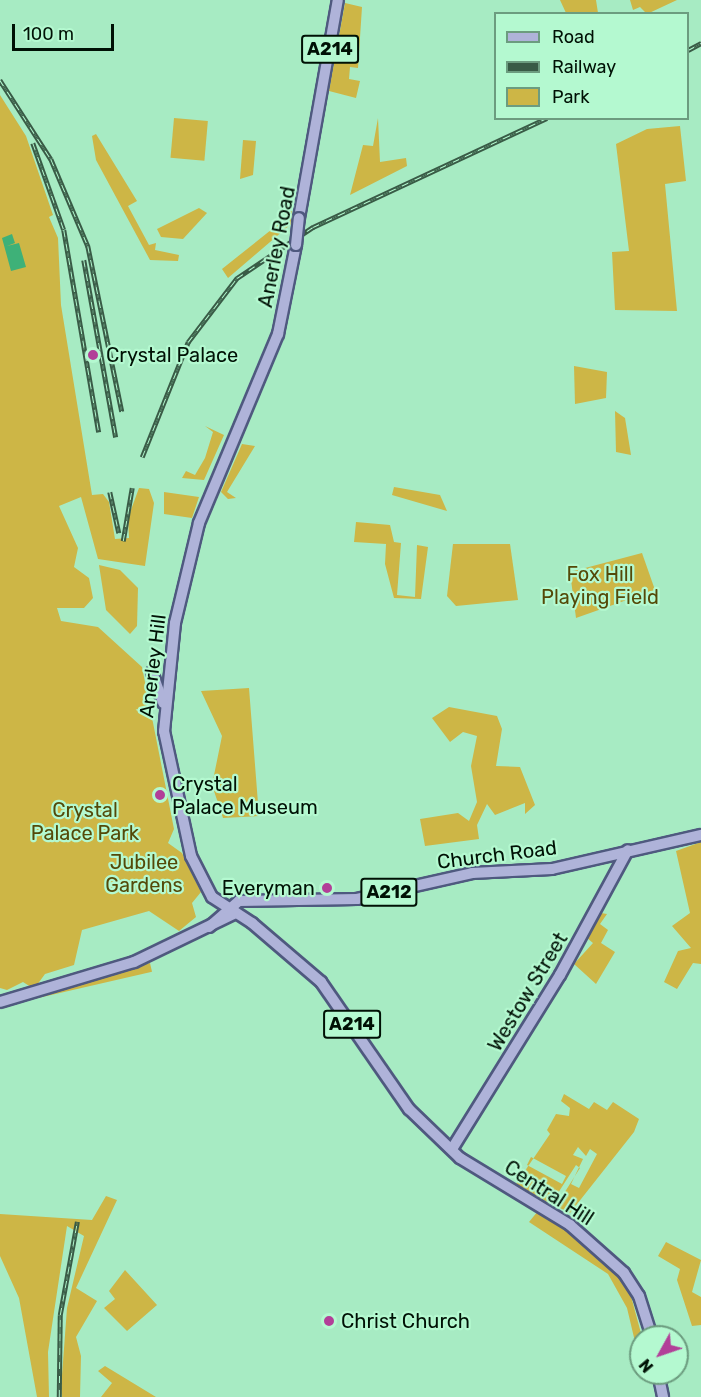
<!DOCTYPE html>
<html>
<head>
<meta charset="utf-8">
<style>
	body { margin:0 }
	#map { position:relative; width:701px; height:1397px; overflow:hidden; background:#a7ebc3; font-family:Rubik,sans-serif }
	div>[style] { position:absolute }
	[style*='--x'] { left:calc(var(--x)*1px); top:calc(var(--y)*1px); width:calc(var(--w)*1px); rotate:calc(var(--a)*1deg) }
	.green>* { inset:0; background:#cdb646; transform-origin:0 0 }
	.water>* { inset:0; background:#3eb178 }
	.roads { filter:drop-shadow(2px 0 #4f597f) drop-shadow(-2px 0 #4f597f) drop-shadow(0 2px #4f597f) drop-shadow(0 -2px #4f597f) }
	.primary>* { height:10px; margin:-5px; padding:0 5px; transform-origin:5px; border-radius:5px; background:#afb3d9 }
	.rail>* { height:4.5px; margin-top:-2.25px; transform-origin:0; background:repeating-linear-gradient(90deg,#b4f9d0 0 7px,#395b46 0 14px); box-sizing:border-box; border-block:2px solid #395b46 }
	.bridges { filter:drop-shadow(2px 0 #4f597f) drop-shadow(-2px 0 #4f597f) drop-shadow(0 2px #4f597f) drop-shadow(0 -2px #4f597f) }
	.primary-bridge>* { height:10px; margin:-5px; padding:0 5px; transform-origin:5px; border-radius:5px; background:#afb3d9 }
	.dots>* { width:16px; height:16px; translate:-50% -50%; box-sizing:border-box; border:3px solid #b4f9d0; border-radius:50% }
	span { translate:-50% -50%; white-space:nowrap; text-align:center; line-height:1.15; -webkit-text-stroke:4.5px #b4f9d0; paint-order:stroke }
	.shield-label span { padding:2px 4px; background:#b4f9d0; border:2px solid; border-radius:4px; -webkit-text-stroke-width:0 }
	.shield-label { font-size:18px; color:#001105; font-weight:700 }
	.street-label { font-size:20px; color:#001105 }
	.poi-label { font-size:20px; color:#001105 }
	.left { translate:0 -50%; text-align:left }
	.right { translate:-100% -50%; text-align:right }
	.park-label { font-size:20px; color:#544908 }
	.legend { position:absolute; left:494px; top:12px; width:195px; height:108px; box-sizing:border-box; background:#b4f9d0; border:2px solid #6c9c7f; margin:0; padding:8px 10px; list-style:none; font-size:18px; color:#001105 }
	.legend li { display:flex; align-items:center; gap:12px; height:30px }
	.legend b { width:30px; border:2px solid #6c9c7f }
	.north { position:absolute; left:629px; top:1325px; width:60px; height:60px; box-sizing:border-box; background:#b4f9d0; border:2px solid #6c9c7f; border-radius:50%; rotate:230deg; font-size:16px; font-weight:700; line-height:24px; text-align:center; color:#001105 }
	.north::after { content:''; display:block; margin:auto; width:21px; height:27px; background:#b23f98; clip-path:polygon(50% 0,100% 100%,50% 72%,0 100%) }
	.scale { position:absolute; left:12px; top:24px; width:102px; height:27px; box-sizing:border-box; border:3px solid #001105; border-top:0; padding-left:8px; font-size:18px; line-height:21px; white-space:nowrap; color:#001105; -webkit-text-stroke:4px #b4f9d0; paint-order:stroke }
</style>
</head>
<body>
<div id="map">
	<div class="green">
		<i style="clip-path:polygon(560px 0,596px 0,598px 13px,566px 13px)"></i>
		<i style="clip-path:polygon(630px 0,677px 0,647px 14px,640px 7px,633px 10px)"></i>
		<i style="clip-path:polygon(345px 3px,362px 7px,358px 68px,350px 67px,349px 79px,360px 81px,356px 98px,329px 91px)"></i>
		<i style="clip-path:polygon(0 95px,26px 136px,53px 215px,49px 217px,58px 238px,61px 305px,92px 495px,103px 494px,109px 502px,115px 539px,129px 538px,128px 518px,139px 488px,149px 489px,154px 503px,145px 566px,98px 559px,81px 497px,59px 506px,78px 548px,74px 567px,89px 578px,93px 598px,84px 608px,57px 608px,61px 621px,98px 627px,142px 667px,174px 829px,168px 843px,182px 853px,201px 892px,192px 903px,196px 917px,179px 931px,149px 911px,82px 930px,74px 965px,45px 974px,34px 989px,23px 982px,7px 990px,0 988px)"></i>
		<i style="left:174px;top:118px;width:34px;height:40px;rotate:5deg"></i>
		<i style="clip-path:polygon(378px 118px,380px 162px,406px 158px,407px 166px,350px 195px,363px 145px,373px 146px)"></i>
		<i style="clip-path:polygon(680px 126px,686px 181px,665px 184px,677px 311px,615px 310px,612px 252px,629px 251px,616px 144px,647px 129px)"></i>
		<i style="clip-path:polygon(96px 134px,137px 201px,128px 206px,149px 245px,156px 243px,155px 250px,179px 255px,178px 261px,150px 260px,96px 160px,92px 136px)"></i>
		<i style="clip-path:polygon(243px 140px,256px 141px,253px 175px,240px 179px)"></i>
		<i style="clip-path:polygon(199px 208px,207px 213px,183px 239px,161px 237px,157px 229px)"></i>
		<i style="clip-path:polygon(285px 210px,292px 211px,291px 224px,228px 278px,222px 269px,286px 218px)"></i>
		<i style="clip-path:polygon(574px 366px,607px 372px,606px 398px,575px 404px)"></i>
		<i style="clip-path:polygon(615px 411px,625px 418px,631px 455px,616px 452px)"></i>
		<i style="clip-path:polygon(205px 426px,224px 435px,204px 480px,182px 478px,186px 471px,195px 475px,205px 458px,213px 432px)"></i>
		<i style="clip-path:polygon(242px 444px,255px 446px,227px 492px,236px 498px,228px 499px,221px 492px)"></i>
		<i style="clip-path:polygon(394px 487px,440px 495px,447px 511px,392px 495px)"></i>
		<i style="clip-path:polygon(164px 492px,199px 497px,192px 518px,164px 514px)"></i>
		<i style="clip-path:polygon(356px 522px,390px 525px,394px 542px,401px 543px,397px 595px,415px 597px,417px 545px,428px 547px,421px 599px,394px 598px,385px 564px,386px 544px,354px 542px)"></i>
		<i style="clip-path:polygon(453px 544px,510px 544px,518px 600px,456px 606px,447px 596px)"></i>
		<i style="clip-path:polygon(642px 553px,655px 590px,576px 618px,570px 572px)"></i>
		<i style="clip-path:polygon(99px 565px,120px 570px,138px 588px,137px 626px,130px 634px,106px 610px)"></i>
		<i style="clip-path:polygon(249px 688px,259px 816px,223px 818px,212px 785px,222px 736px,201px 691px)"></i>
		<i style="clip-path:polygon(449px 707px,497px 716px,502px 729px,496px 766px,520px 767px,535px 805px,525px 814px,525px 803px,495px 815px,487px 804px,477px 825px,479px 839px,425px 846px,420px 819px,458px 813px,469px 821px,477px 802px,471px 766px,477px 736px,463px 732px,450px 742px,432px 718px)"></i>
		<i style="clip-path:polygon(701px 842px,701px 964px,693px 963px,677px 989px,664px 982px,678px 951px,691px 948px,672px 926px,690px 913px,676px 851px)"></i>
		<i style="clip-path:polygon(601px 913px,607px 914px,600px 924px,608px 930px,601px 943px,615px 952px,596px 984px,574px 964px,593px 943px,587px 938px)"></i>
		<i style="left:150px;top:963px;width:9px;height:159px;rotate:77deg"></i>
		<i style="clip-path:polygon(evenodd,564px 1094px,589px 1109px,594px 1102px,607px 1110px,613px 1102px,639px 1119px,634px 1132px,570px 1213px,556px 1206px,580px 1168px,576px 1165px,551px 1204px,516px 1184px,550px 1134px,547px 1130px,556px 1114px,569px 1116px,570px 1108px,561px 1101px,564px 1094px,578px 1147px,586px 1156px,590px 1149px,597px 1154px,579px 1188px,571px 1184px,583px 1159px,573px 1155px,578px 1147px,564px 1094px,531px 1157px,566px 1176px,562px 1184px,527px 1165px,531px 1157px)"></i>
		<i style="clip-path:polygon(106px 1196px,117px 1200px,76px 1288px,97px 1301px,76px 1337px,81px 1356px,80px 1397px,62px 1397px,61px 1389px,67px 1308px,84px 1236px,67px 1226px,48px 1352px,49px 1397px,37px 1397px,19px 1298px,0 1256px,0 1214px,92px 1220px)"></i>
		<i style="clip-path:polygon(538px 1211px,569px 1231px,628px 1285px,642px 1337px,641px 1367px,627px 1308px,608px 1274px,529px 1222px)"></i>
		<i style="clip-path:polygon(666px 1242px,701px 1260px,692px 1292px,701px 1297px,701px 1325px,692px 1326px,677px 1280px,680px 1269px,658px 1256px)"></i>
		<i style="clip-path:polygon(125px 1270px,157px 1305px,127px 1331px,104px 1308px,115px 1299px,109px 1291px)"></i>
		<i style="clip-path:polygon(105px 1366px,156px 1397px,101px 1397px,112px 1383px,98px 1371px)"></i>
	</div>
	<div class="water">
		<i style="clip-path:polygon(12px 234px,15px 243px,7px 246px,19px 243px,26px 267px,11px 271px,2px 238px)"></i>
	</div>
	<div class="roads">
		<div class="primary">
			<i style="--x:299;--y:218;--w:221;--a:-79.9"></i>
			<i style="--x:296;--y:245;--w:91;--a:101.4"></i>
			<i style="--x:278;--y:334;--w:205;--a:112.7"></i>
			<i style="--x:199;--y:523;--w:103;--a:103.5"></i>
			<i style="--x:175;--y:623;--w:109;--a:95.8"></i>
			<i style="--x:164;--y:731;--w:128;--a:77.8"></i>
			<i style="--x:191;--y:856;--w:46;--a:62.9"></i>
			<i style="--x:212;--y:897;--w:48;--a:33"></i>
			<i style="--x:252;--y:923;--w:91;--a:40.5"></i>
			<i style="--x:321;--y:982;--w:155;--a:55.3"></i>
			<i style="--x:409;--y:1109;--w:71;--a:43.9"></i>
			<i style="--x:460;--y:1158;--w:129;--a:31.3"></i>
			<i style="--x:570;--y:1225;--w:72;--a:41.6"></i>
			<i style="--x:624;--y:1273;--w:27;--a:57"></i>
			<i style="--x:639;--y:1296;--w:43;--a:72.4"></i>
			<i style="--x:152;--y:672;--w:33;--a:70"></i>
			<i style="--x:209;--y:927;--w:40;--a:-41"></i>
			<i style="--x:239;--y:901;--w:118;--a:-1"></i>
			<i style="--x:357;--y:899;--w:118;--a:-12.7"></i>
			<i style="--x:472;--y:873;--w:80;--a:-2.9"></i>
			<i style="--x:552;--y:869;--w:153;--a:-12.9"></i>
			<i style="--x:0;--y:1002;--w:140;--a:-16.6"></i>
			<i style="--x:134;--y:962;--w:113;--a:-25.7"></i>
			<i style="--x:452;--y:1149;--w:205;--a:-58.2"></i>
			<i style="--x:560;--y:975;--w:142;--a:-61.5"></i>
			<i style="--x:658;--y:1373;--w:25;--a:78"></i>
		</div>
	</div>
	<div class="rail">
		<i style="--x:688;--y:50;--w:15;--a:-28"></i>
		<i style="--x:0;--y:80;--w:94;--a:57.2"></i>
		<i style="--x:51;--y:159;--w:95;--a:67"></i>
		<i style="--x:88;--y:246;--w:169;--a:78.4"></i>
		<i style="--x:33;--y:143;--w:92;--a:70.4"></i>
		<i style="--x:64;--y:230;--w:205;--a:80.2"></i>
		<i style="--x:84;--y:260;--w:180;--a:79.8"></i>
		<i style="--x:142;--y:457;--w:124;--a:-68.2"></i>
		<i style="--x:188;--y:342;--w:81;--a:-52.6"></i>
		<i style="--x:237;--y:278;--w:92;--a:-33.9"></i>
		<i style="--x:313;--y:227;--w:258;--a:-25"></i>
		<i style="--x:110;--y:492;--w:42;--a:77.6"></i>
		<i style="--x:123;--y:541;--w:54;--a:-80.4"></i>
		<i style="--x:59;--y:1397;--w:82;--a:-89.3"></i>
		<i style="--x:60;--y:1315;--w:95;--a:-79.6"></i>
	</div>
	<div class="bridges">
		<div class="primary-bridge">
			<i style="--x:296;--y:245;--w:27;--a:-84"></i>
		</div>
	</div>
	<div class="dots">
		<i style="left:93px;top:355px;background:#b23f98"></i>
		<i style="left:160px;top:795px;background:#b23f98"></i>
		<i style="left:327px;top:888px;background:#b23f98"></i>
		<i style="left:329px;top:1321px;background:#b23f98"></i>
	</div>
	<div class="shield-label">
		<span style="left:330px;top:49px">A214</span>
		<span style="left:389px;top:892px">A212</span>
		<span style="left:352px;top:1024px">A214</span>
	</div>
	<div class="street-label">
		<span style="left:277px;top:247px;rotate:-79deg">Anerley Road</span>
		<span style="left:153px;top:666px;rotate:-83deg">Anerley Hill</span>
		<span style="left:497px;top:855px;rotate:-7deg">Church Road</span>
		<span style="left:528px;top:992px;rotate:-59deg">Westow Street</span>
		<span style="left:549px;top:1193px;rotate:33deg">Central Hill</span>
	</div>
	<div class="poi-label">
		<span class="left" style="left:106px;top:355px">Crystal Palace</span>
		<span class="left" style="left:172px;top:796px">Crystal<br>Palace Museum</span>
		<span class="right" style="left:315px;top:888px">Everyman</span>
		<span class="left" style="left:341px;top:1321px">Christ Church</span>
	</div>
	<div class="park-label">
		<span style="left:600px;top:586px">Fox Hill<br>Playing Field</span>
		<span style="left:85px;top:822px">Crystal<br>Palace Park</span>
		<span style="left:144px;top:874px">Jubilee<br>Gardens</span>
	</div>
	<ul class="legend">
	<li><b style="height:8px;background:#afb3d9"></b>Road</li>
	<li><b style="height:8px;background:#395b46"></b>Railway</li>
	<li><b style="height:16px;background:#cdb646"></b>Park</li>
	</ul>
	<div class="north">N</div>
	<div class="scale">100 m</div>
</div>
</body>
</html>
